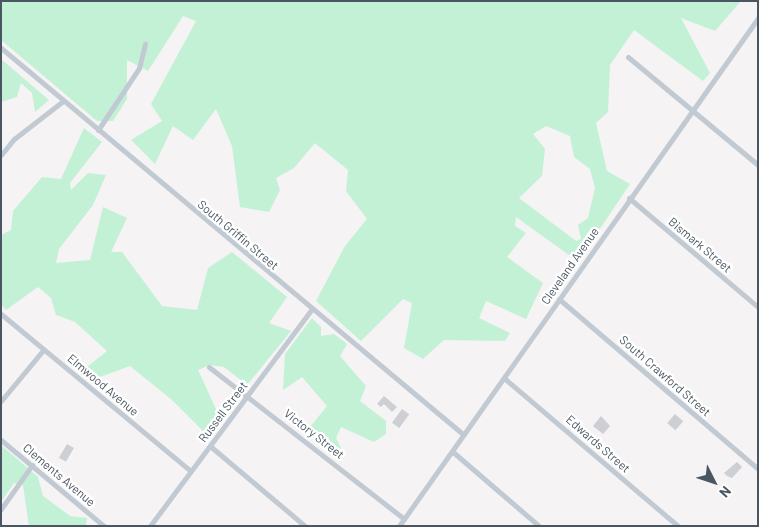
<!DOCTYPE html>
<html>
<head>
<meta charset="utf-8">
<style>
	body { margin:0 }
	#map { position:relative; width:759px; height:527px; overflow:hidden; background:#f5f3f3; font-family:Barlow,sans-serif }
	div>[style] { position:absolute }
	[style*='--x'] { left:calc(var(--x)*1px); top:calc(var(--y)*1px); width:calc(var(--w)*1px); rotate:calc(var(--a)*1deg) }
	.green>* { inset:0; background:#c3f1d5 }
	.building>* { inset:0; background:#cdcfd5; transform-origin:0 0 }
	.minor>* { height:5px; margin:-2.5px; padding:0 2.5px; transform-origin:2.5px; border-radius:2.5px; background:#c1cad2 }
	span { translate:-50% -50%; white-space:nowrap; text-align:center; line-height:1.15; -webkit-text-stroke:5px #fff; paint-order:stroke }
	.street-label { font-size:12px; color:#4a5661 }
	.frame { position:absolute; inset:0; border:2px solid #4a5661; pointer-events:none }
	.north { position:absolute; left:689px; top:457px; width:50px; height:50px; -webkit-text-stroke:4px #fff; paint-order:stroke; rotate:131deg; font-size:14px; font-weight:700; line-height:20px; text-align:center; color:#4a5661 }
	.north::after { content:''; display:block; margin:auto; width:18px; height:22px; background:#4a5661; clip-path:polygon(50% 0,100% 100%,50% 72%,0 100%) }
</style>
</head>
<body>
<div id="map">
	<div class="green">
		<i style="clip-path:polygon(evenodd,1px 1px,741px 1px,715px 31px,681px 18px,710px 73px,703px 81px,634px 30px,610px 65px,608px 112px,596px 123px,607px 171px,630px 184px,585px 251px,569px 255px,516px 217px,515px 226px,526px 233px,507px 257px,543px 283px,526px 319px,486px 301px,479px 318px,510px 333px,505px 341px,444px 340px,423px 359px,404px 348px,412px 303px,403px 299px,361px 341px,316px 301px,345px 246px,367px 219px,346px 191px,348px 170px,315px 143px,294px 168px,276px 178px,280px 190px,269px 212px,240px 207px,232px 146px,216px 109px,193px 140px,173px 126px,155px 164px,131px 140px,162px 121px,151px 104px,196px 21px,183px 16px,148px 71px,127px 60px,127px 99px,113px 121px,97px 121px,1px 40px,1px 1px,546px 126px,570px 136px,574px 157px,590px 169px,595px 188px,588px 218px,578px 225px,581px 239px,576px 241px,519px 198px,542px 176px,545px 149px,533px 134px,546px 126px)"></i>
		<i style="clip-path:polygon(1px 59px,49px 100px,35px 112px,32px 93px,21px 83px,17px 97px,1px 102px)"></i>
		<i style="clip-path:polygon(84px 128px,102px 142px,70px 183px,71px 190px,88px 173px,106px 175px,93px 205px,59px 249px,56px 263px,90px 260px,103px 207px,127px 218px,111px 252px,122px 252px,162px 306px,197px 310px,208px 268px,232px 252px,287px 297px,269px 323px,291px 331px,247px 385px,224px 367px,210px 365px,198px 370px,221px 420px,208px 436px,172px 400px,130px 366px,92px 380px,82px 371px,107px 351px,75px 322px,56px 315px,51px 298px,38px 287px,6px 310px,1px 304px,1px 235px,11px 230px,13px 211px,42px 177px,61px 179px)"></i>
		<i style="clip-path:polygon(312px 318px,321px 327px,321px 336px,334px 334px,347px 344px,340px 356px,366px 386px,360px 401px,386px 421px,386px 434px,374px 442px,341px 427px,336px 438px,341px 448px,336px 456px,306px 432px,327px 406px,302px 377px,283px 390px,285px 354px)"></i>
		<i style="clip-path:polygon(1px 445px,38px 477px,43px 496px,70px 516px,87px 518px,86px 526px,29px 526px,23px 485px,14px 483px,1px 502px)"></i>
	</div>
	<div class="building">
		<i style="clip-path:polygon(384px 396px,397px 407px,392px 412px,384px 404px,381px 407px,377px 404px)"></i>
		<i style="left:402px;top:409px;width:9px;height:17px;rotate:36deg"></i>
		<i style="left:675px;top:414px;width:11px;height:12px;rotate:41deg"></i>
		<i style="clip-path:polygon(601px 416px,610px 426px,603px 434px,593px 426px)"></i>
		<i style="left:67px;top:444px;width:8px;height:16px;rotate:30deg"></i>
		<i style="clip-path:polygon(737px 462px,742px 467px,732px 478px,727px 476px,724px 473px)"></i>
	</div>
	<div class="minor">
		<i style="--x:1;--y:48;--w:603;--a:39.89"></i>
		<i style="--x:628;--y:57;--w:169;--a:39.7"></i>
		<i style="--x:98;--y:130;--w:74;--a:-56.5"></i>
		<i style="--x:139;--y:68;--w:25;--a:-76"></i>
		<i style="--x:1;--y:155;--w:21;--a:-51"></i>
		<i style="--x:14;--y:139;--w:62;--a:-37.8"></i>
		<i style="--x:629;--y:198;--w:169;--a:40.2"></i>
		<i style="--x:559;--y:299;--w:262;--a:40.5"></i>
		<i style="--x:1;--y:314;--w:246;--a:39.6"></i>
		<i style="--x:209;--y:367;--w:247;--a:37.9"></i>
		<i style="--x:504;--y:378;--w:228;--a:40.4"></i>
		<i style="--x:1;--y:401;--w:67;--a:-50.4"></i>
		<i style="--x:1;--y:440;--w:134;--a:39.9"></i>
		<i style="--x:210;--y:446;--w:124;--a:40.1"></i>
		<i style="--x:453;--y:452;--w:113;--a:40.7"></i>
		<i style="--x:1;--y:509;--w:54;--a:-54.8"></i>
		<i style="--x:150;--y:526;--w:271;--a:-53.3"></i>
		<i style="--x:399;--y:526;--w:622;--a:-54.75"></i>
	</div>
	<div class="street-label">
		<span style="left:238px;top:235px;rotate:40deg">South Griffin Street</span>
		<span style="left:700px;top:245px;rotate:40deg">Bismark Street</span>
		<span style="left:570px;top:266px;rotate:-55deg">Cleveland Avenue</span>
		<span style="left:665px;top:376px;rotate:41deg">South Crawford Street</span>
		<span style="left:103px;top:385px;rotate:40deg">Elmwood Avenue</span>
		<span style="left:223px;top:412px;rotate:-53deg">Russell Street</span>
		<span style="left:314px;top:434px;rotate:38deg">Victory Street</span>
		<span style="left:598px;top:444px;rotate:41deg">Edwards Street</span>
		<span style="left:59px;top:475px;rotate:40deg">Clements Avenue</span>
	</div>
	<div class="frame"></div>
	<div class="north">N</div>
</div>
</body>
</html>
